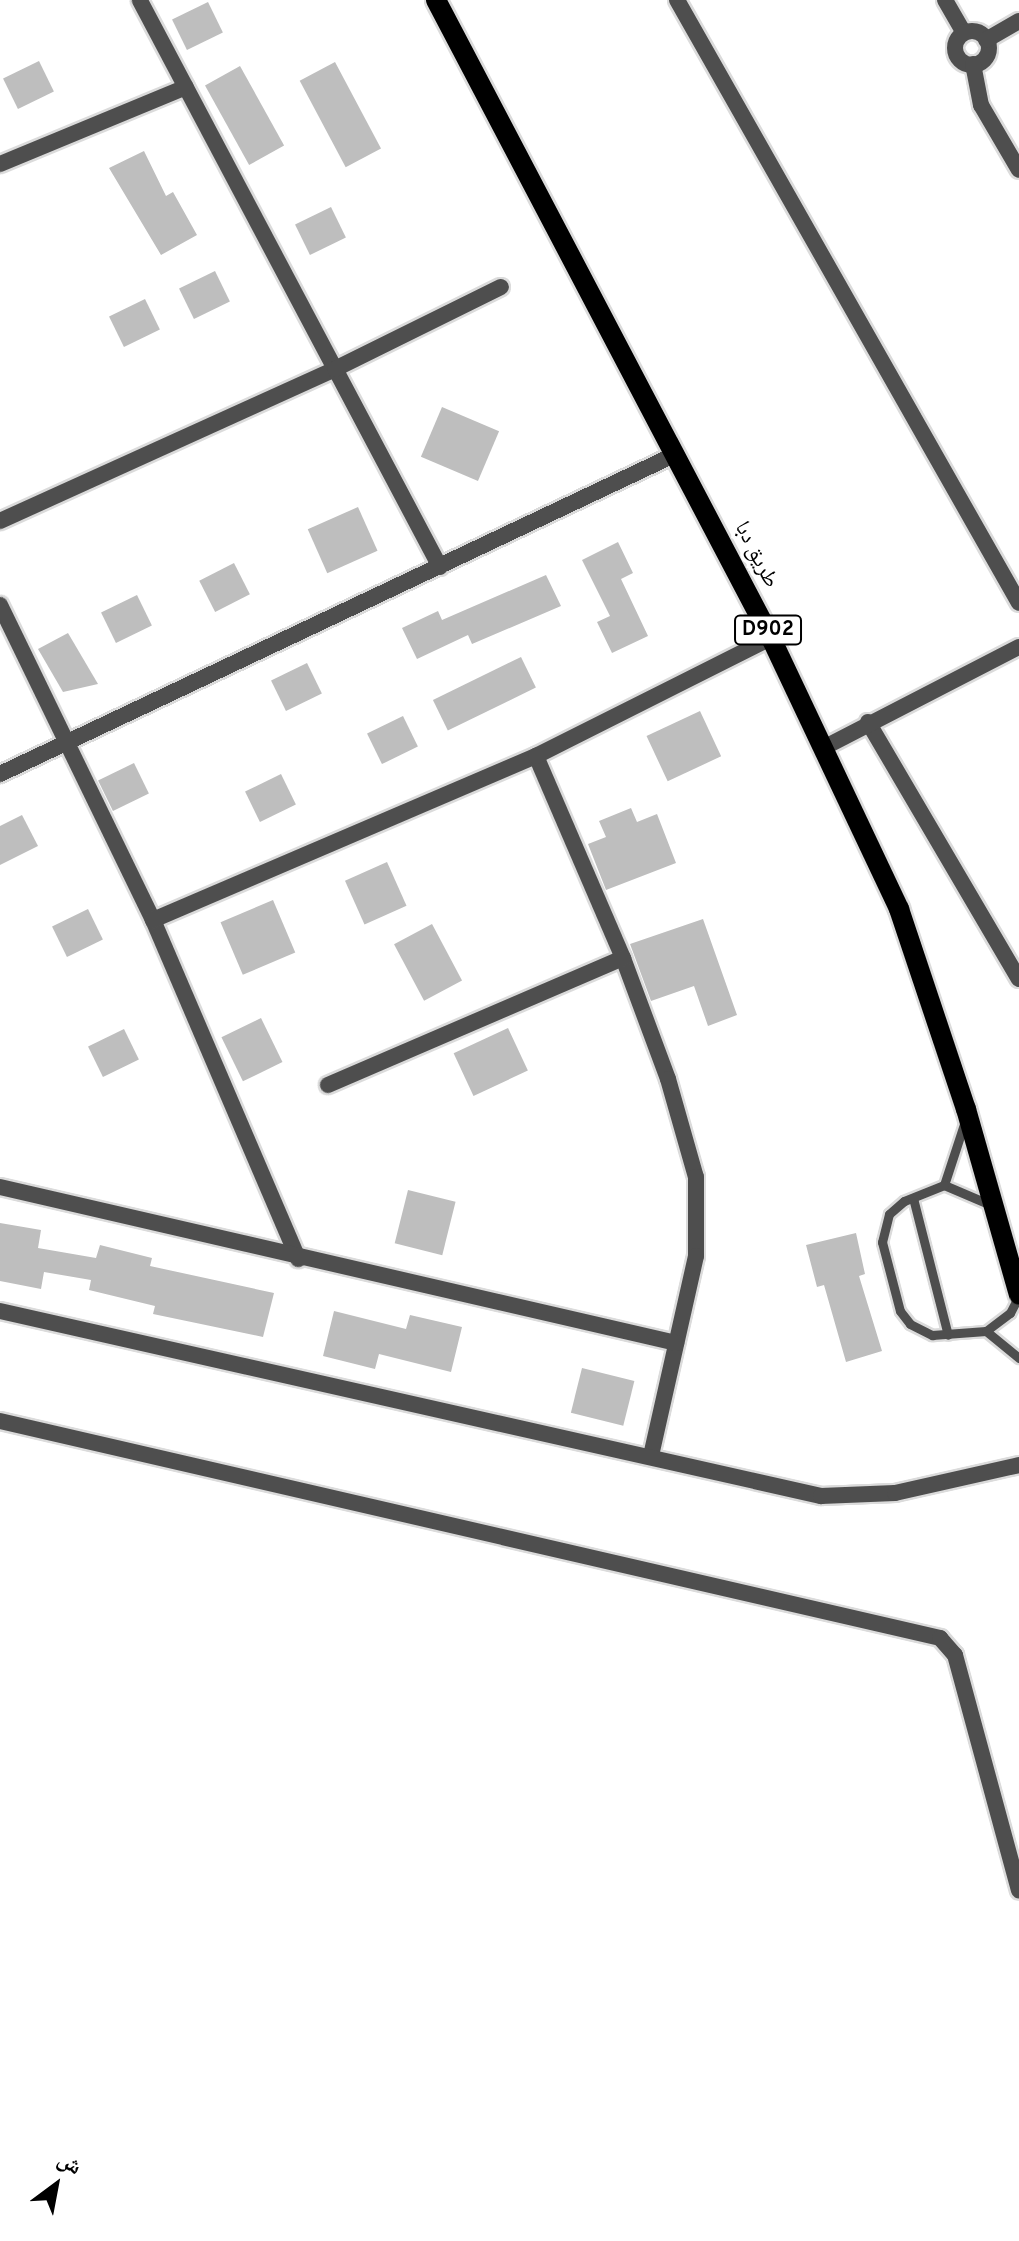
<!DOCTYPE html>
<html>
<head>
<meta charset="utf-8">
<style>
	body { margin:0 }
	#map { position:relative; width:1019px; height:2241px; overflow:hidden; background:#fff; font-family:Overpass,"Noto Naskh Arabic",sans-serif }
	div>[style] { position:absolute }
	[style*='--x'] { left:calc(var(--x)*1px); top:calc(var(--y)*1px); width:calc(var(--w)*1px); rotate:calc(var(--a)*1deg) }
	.building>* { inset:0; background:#bebebe; transform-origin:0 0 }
	.roads { filter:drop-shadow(2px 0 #dbdbdb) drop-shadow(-2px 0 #dbdbdb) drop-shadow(0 2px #dbdbdb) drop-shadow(0 -2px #dbdbdb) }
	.lane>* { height:9px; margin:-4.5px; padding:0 4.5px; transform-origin:4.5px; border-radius:4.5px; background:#4e4e4e }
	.street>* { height:16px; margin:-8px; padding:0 8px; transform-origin:8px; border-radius:8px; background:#4e4e4e }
	.street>.ring { margin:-8px; padding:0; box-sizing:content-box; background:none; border:16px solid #4e4e4e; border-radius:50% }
	.primary>* { height:20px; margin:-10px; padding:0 10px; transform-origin:10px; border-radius:10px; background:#000 }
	span { translate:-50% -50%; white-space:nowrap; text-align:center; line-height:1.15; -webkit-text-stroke:7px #fff; paint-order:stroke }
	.shield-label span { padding:2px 6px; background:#fff; border:2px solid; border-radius:6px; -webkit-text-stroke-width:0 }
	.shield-label { font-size:20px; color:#000; font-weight:700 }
	.street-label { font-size:22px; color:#000 }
	.north { position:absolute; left:16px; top:2145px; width:80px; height:80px; -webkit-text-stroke:6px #fff; paint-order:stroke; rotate:32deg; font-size:22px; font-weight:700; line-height:32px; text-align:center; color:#000 }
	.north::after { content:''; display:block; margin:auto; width:28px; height:36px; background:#000; clip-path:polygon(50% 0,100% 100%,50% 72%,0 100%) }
</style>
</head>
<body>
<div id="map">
	<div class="building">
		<i style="left:208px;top:2px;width:34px;height:40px;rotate:64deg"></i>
		<i style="left:39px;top:61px;width:34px;height:40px;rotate:64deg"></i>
		<i style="left:335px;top:62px;width:98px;height:40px;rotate:62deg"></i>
		<i style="left:240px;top:66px;width:91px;height:40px;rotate:61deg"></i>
		<i style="clip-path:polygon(144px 151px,166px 196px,173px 192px,197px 235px,161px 255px,109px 168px)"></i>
		<i style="left:331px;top:207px;width:34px;height:40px;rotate:64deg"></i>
		<i style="left:215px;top:271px;width:34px;height:40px;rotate:64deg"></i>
		<i style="left:145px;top:299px;width:34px;height:40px;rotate:64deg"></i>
		<i style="left:442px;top:407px;width:62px;height:54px;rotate:23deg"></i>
		<i style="left:358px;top:507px;width:48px;height:55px;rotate:66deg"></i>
		<i style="clip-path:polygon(618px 542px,633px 573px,621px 579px,648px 636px,612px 653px,597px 622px,610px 616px,582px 560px)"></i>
		<i style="left:234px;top:563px;width:35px;height:39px;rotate:63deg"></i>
		<i style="clip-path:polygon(546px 575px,561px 606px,472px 644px,468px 635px,417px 659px,402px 628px,438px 611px,442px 620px)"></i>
		<i style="left:137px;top:595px;width:34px;height:40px;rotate:64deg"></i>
		<i style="clip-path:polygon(68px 633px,98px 684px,63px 692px,38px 649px)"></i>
		<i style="left:521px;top:657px;width:34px;height:98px;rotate:64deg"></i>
		<i style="left:307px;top:663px;width:34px;height:40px;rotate:64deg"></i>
		<i style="left:700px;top:711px;width:50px;height:59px;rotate:65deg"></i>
		<i style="left:403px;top:716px;width:34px;height:40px;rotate:64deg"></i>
		<i style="left:134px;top:763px;width:34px;height:40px;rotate:64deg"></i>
		<i style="left:281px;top:774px;width:34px;height:40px;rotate:64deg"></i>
		<i style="clip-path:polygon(631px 808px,637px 822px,657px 814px,676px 863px,606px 890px,588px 844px,606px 837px,599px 821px)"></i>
		<i style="clip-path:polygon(22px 815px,38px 846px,0 865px,0 826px)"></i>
		<i style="left:387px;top:862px;width:48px;height:46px;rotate:66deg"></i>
		<i style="left:273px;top:900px;width:57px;height:57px;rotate:67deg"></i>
		<i style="left:88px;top:909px;width:34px;height:40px;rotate:64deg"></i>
		<i style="clip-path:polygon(703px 919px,737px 1015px,708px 1026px,694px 986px,651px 1001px,630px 944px)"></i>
		<i style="left:432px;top:924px;width:64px;height:43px;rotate:62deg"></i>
		<i style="left:261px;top:1018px;width:49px;height:44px;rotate:64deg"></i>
		<i style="left:508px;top:1028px;width:47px;height:60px;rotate:65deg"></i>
		<i style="left:124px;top:1029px;width:34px;height:40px;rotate:64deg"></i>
		<i style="left:408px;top:1190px;width:49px;height:55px;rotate:14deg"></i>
		<i style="clip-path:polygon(0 1223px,41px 1230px,38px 1248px,96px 1258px,100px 1245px,152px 1258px,150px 1266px,274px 1293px,263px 1337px,153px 1314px,155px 1306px,89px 1290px,91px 1280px,44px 1272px,41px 1289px,0 1281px)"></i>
		<i style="clip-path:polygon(856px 1233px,865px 1274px,859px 1276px,882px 1351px,846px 1362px,824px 1285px,817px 1287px,806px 1245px)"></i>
		<i style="clip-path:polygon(334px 1311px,406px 1329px,410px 1315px,462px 1327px,451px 1372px,379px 1354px,375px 1369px,323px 1356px)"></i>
		<i style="left:582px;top:1368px;width:54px;height:46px;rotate:14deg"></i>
	</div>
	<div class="roads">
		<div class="lane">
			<i style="--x:944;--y:1185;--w:64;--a:-71.8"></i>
			<i style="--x:913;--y:1198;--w:141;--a:75.7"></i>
			<i style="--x:991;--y:1205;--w:51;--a:-156.9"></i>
			<i style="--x:944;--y:1185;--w:43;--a:158.2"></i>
			<i style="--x:904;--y:1201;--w:20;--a:139"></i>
			<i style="--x:889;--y:1214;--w:29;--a:104"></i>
			<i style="--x:882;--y:1242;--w:71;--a:75.4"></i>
			<i style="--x:900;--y:1311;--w:16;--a:52"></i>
			<i style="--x:910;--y:1324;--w:25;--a:27"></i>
			<i style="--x:932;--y:1335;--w:54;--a:-4.2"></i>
			<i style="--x:986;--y:1331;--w:30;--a:-37"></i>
			<i style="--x:1010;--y:1313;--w:20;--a:-63"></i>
			<i style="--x:986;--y:1331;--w:43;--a:39.3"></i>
		</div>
		<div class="street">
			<i style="--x:677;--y:0;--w:693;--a:60.44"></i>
			<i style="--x:945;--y:0;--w:38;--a:60"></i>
			<i class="ring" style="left:955px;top:31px;width:18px;height:18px"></i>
			<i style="--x:986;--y:40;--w:38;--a:-30"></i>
			<i style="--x:973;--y:64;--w:42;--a:79"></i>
			<i style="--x:981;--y:105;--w:75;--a:59.7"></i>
			<i style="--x:0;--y:164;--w:201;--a:-22.5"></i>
			<i style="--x:0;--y:521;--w:368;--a:-24.4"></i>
			<i style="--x:335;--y:369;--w:417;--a:-117.9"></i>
			<i style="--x:440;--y:567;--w:224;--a:-117.9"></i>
			<i style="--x:335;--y:369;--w:185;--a:-26.3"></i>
			<i style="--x:0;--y:605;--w:350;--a:64.1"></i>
			<i style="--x:153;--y:920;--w:369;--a:66.8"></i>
			<i style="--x:868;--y:722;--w:298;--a:59.6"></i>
			<i style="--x:825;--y:747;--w:218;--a:-27.3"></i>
			<i style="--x:536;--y:756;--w:220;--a:66.7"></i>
			<i style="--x:623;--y:958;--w:129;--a:69.6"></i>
			<i style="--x:668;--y:1079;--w:102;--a:74.1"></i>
			<i style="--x:696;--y:1177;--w:79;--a:90"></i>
			<i style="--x:696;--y:1256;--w:205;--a:102.7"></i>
			<i style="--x:0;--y:774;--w:748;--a:-25.33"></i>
			<i style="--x:153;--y:920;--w:417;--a:-23.2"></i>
			<i style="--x:536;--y:756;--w:263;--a:-26.7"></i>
			<i style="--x:328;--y:1085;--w:321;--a:-23.3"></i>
			<i style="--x:0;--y:1187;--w:694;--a:12.99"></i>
			<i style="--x:0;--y:1311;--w:842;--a:12.7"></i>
			<i style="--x:821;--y:1496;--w:74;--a:-2.3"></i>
			<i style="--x:895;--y:1493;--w:127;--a:-12.7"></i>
			<i style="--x:0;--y:1421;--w:965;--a:13"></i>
			<i style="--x:940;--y:1638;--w:23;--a:49"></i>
			<i style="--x:955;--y:1655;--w:244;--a:74.8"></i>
		</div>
		<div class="primary">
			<i style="--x:436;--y:0;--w:721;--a:62.3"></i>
			<i style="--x:771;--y:638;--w:300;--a:64.7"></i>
			<i style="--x:899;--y:909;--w:211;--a:71.5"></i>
			<i style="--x:966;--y:1109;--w:193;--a:74.1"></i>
		</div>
	</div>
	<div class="shield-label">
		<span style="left:768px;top:630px">D902</span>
	</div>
	<div class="street-label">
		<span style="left:756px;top:555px;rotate:63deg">طريق دبا</span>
	</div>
	<div class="north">ش</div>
</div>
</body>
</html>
